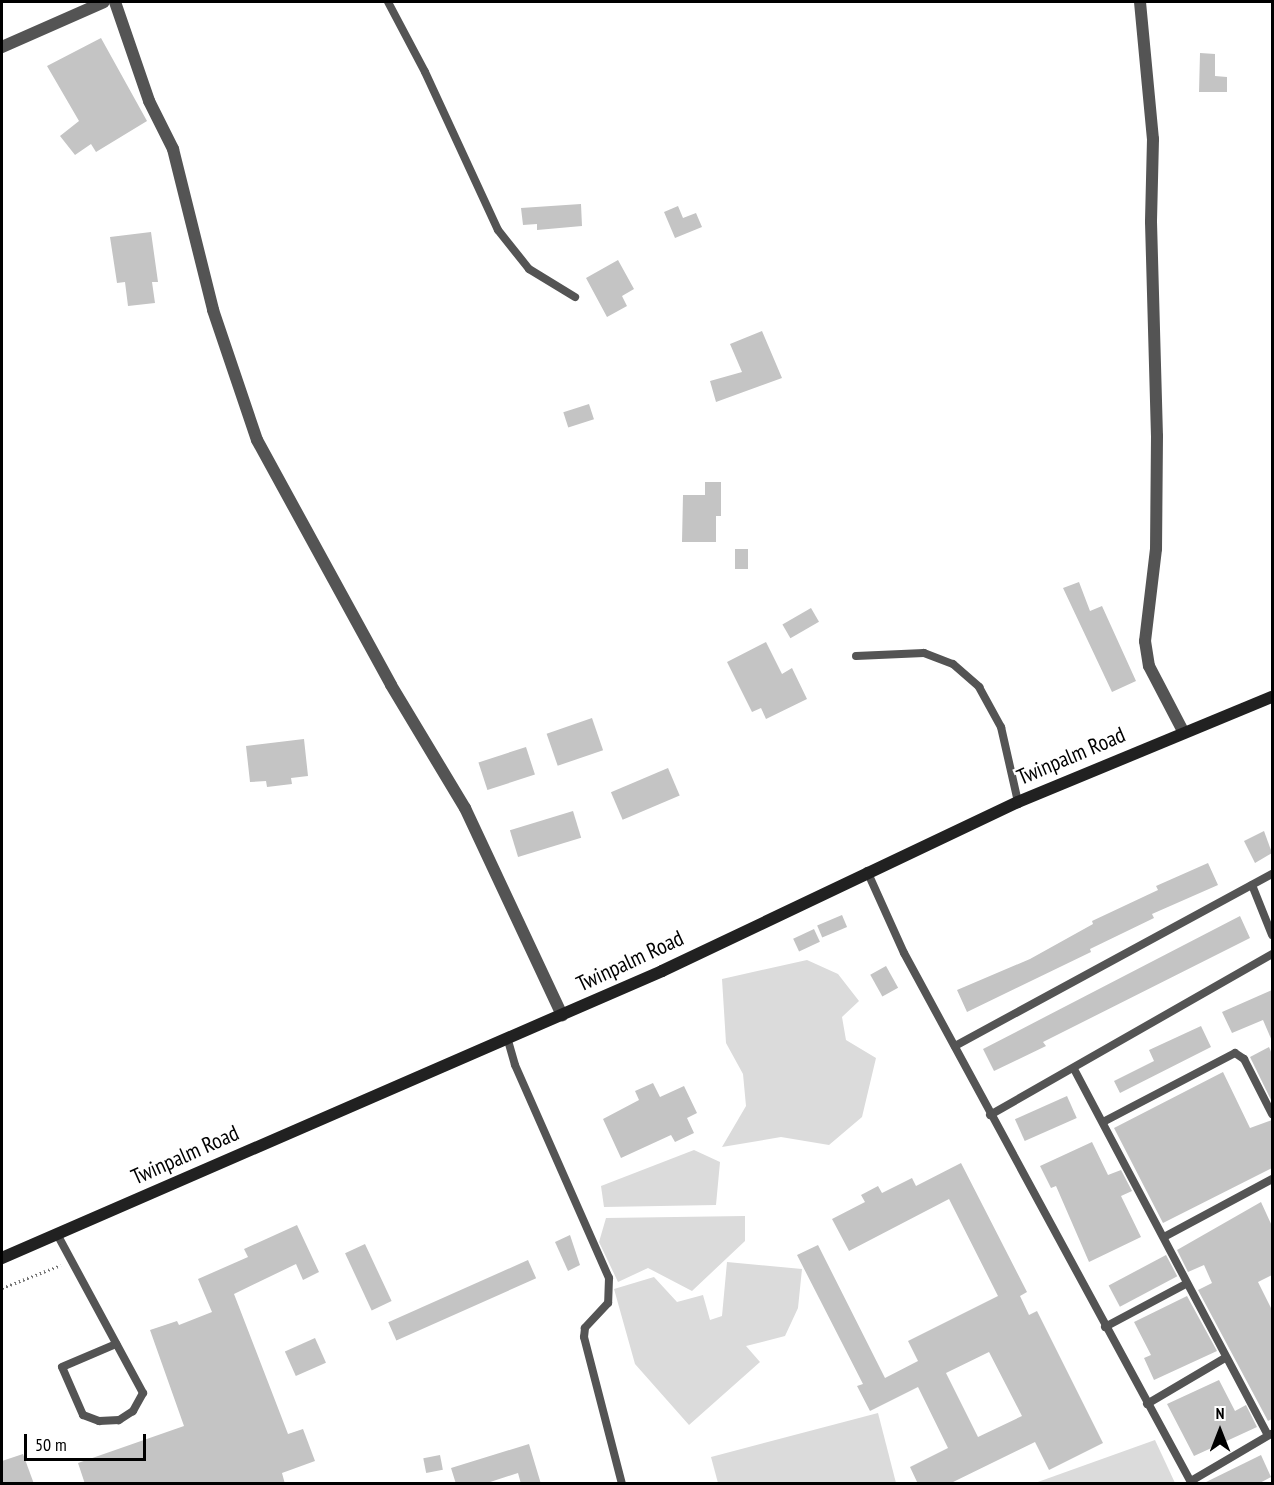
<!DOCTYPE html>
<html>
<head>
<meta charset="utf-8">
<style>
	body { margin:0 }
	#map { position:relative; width:1274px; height:1485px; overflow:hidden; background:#fff; font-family:"PT Sans Narrow",sans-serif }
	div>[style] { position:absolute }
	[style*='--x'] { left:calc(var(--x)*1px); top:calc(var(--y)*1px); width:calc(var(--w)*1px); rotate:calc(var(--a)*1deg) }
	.green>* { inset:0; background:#dbdbdb }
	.building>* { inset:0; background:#c4c4c4; transform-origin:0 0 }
	.path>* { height:3px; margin-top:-1.5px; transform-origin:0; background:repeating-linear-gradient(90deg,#767676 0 1.5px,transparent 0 4.5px) }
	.lane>* { height:8px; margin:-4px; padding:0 4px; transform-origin:4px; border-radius:4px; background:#545454 }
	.street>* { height:12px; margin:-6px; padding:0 6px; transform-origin:6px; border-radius:6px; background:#545454 }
	.secondary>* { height:12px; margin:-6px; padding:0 6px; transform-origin:6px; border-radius:6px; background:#212121 }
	span { translate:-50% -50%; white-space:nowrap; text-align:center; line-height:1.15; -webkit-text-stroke:4.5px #fff; paint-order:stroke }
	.street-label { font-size:22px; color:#000 }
	.frame { position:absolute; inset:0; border:3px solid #000; pointer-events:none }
	.north { position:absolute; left:1190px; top:1401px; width:60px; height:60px; -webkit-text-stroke:4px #fff; paint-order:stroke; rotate:0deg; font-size:16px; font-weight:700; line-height:24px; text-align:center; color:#000 }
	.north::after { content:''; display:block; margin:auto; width:21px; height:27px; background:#000; clip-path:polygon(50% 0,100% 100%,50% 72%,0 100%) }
	.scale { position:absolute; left:24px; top:1434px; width:122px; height:27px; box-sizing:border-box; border:3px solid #000; border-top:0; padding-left:8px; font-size:18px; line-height:21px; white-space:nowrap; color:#000; -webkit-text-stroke:4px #fff; paint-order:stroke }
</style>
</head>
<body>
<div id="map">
	<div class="green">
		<i style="clip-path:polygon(807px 960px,838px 974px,859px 1001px,842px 1017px,846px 1040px,876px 1058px,862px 1117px,829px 1145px,781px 1137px,722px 1147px,746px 1106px,743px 1074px,726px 1043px,722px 979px)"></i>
		<i style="clip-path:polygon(694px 1150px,720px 1162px,716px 1205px,604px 1207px,601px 1186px)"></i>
		<i style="clip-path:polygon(745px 1216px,745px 1241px,692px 1291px,648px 1268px,618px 1282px,599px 1242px,606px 1218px)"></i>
		<i style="clip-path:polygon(727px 1262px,802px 1269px,798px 1308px,785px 1336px,746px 1346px,760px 1362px,689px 1425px,635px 1364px,614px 1289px,654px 1277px,677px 1302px,703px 1295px,710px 1320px,722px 1316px)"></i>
		<i style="clip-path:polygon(878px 1413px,896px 1483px,718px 1483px,711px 1457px)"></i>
		<i style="clip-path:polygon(1155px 1440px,1175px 1483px,1035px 1483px)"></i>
	</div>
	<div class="building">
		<i style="clip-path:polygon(101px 38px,147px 121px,96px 152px,91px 144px,75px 155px,60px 136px,79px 121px,47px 66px)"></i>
		<i style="clip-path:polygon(1200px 53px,1215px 54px,1215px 76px,1227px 77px,1227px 92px,1199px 92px)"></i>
		<i style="clip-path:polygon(581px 204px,582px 226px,537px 230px,537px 224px,523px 225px,521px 208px)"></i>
		<i style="clip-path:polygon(678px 206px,683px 218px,696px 213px,702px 227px,675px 238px,664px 212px)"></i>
		<i style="clip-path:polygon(151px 232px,158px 282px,152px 282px,155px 303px,128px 306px,125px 282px,117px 283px,110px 237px)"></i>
		<i style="clip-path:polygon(618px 260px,634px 289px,622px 296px,627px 306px,607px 317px,586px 278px)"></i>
		<i style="clip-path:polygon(762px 331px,782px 378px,716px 402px,710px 381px,742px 372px,730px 344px)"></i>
		<i style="left:589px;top:404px;width:16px;height:27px;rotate:72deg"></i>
		<i style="clip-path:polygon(705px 482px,721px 482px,721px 516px,716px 516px,716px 542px,682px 542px,683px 495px,705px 495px)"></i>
		<i style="left:735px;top:549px;width:13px;height:20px"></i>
		<i style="clip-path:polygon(1079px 582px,1090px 611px,1102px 606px,1136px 681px,1112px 692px,1063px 588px)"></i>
		<i style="left:811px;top:608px;width:16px;height:33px;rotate:60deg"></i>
		<i style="clip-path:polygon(766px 642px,782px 674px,792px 668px,807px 699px,766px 719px,761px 708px,752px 712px,727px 662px)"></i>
		<i style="left:592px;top:718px;width:34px;height:48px;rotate:71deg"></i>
		<i style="clip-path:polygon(304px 739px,308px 776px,291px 778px,292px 784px,267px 787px,266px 781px,250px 782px,246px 746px)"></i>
		<i style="left:526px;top:747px;width:29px;height:50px;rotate:72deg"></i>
		<i style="left:668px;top:768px;width:30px;height:62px;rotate:67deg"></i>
		<i style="left:573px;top:811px;width:28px;height:66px;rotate:73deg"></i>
		<i style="clip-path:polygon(1264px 831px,1272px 853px,1255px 863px,1244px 841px)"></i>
		<i style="clip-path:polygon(1208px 863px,1218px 885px,1152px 914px,1154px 918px,1090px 949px,1091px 952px,967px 1012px,957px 990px,1030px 959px,1093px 924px,1092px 921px,1158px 890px,1156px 886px)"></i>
		<i style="left:842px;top:915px;width:13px;height:27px;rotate:67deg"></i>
		<i style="clip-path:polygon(1240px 916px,1250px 938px,1043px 1042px,1046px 1046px,994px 1071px,983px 1049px)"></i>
		<i style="left:814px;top:929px;width:14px;height:23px;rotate:65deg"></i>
		<i style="left:886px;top:966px;width:25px;height:18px;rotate:61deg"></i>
		<i style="clip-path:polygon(1272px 990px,1272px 1041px,1263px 1020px,1232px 1033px,1222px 1012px)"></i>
		<i style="clip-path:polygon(1201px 1026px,1211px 1047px,1120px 1093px,1114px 1081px,1154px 1061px,1149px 1050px)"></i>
		<i style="clip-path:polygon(1269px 1047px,1272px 1054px,1272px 1102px,1250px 1057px)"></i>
		<i style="clip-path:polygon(1223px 1072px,1250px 1128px,1272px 1120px,1272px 1168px,1163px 1223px,1114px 1128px)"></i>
		<i style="clip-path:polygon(653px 1083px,660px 1097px,684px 1086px,697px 1113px,687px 1118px,694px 1133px,675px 1142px,671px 1135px,621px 1158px,603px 1119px,639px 1100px,635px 1091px)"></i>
		<i style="left:1067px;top:1096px;width:24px;height:57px;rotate:66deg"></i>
		<i style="clip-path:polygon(1092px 1142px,1108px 1175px,1121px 1170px,1132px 1191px,1121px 1196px,1141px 1237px,1089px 1262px,1056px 1186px,1051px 1188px,1040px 1166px)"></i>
		<i style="clip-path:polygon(evenodd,961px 1163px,1027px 1292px,1020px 1296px,1029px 1315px,1037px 1311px,1103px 1443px,1049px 1470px,1035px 1442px,949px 1484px,918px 1484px,910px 1467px,948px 1448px,918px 1387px,870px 1411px,857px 1386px,863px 1384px,797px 1255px,818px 1245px,885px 1378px,918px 1361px,908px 1341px,998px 1296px,949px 1199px,849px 1251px,832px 1219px,865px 1202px,861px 1195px,878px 1186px,882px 1193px,912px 1178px,916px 1186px,961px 1163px,989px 1352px,1022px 1416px,978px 1437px,946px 1373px,989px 1352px)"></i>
		<i style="clip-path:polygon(1261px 1202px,1272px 1226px,1272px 1275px,1258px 1282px,1272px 1310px,1272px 1419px,1268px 1421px,1198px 1290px,1212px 1283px,1204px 1265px,1188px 1272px,1177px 1250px)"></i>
		<i style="clip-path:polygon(297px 1225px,319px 1272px,303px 1280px,296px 1264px,234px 1294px,288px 1434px,303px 1429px,315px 1461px,282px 1473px,285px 1484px,85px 1484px,78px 1463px,184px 1426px,150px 1330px,177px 1321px,179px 1325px,212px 1312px,198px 1279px,248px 1257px,244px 1249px)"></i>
		<i style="clip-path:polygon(570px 1235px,580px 1265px,568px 1271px,555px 1242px)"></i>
		<i style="left:365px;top:1244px;width:63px;height:22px;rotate:65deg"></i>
		<i style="left:1166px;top:1255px;width:24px;height:65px;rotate:62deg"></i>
		<i style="left:528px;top:1260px;width:20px;height:153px;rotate:66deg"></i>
		<i style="clip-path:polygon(1187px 1296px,1217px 1351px,1154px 1380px,1144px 1358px,1151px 1355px,1134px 1322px)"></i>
		<i style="left:315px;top:1338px;width:27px;height:33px;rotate:66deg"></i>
		<i style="clip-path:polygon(1219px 1380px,1235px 1411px,1246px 1405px,1257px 1427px,1194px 1456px,1167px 1404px)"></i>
		<i style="clip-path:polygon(529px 1444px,541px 1484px,521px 1484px,518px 1473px,484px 1484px,456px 1484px,451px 1468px)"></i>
		<i style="clip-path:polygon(23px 1454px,34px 1484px,2px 1484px,2px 1461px)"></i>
		<i style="left:440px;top:1455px;width:15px;height:17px;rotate:79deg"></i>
		<i style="clip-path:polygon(1261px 1455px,1271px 1477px,1258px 1484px,1202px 1484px)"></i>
	</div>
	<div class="path">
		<i style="--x:2;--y:1288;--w:63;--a:-21.3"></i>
	</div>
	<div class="lane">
		<i style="--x:388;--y:2;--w:79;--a:62.1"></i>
		<i style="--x:425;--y:72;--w:174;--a:65.2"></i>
		<i style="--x:498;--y:230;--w:50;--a:51.5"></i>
		<i style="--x:529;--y:269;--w:54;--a:31.3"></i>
		<i style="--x:856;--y:656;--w:68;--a:-2.5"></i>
		<i style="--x:924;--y:653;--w:31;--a:21"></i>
		<i style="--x:953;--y:664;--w:35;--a:41"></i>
		<i style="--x:979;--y:687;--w:46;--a:61.2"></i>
		<i style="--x:1001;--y:727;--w:77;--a:77.2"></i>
		<i style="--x:867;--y:871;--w:90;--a:65.7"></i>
		<i style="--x:904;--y:953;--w:604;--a:61.53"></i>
		<i style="--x:1252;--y:885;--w:54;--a:68.2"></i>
		<i style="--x:507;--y:1037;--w:29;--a:74"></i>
		<i style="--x:515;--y:1065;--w:233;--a:66.2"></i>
		<i style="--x:609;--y:1278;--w:25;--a:92"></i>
		<i style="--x:608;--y:1303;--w:34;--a:133"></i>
		<i style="--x:585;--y:1328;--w:9;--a:96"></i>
		<i style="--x:584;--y:1337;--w:152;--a:75.5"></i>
		<i style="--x:955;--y:1046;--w:361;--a:-28.5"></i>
		<i style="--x:1074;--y:1069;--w:414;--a:62.1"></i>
		<i style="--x:990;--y:1115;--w:325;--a:-29.7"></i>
		<i style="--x:1103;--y:1122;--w:149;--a:-27.6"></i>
		<i style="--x:1235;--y:1053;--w:11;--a:34"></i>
		<i style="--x:1244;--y:1059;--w:62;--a:63"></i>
		<i style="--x:57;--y:1234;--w:181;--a:61.6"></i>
		<i style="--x:143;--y:1393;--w:21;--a:119"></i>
		<i style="--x:133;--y:1411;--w:17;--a:147"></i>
		<i style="--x:119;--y:1420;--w:20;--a:177"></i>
		<i style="--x:99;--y:1421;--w:17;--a:-159"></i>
		<i style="--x:83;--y:1415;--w:52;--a:-113.6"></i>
		<i style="--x:62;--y:1367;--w:59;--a:-23.1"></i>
		<i style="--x:1164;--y:1237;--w:123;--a:-28.2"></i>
		<i style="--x:1105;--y:1327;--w:92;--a:-28"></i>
		<i style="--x:1147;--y:1404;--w:91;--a:-30.5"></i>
		<i style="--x:1191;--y:1481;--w:93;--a:-30.4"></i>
	</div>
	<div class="street">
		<i style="--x:115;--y:2;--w:105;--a:71"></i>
		<i style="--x:149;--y:101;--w:54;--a:63.4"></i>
		<i style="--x:173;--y:149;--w:166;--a:76"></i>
		<i style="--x:213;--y:310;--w:137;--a:71.3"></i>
		<i style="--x:257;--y:440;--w:279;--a:61.3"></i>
		<i style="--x:391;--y:685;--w:144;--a:59"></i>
		<i style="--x:465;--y:808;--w:229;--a:64.9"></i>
		<i style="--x:1140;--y:2;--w:138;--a:84.6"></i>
		<i style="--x:1153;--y:139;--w:83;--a:91.4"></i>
		<i style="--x:1151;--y:222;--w:214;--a:88.4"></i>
		<i style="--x:1157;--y:436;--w:113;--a:90.5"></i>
		<i style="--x:1156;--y:549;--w:93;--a:96.8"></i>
		<i style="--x:1145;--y:641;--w:25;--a:81"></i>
		<i style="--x:1149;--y:666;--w:73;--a:62.4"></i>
		<i style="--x:2;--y:47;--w:111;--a:-23.8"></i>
	</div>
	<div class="secondary">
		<i style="--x:2;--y:1258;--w:720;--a:-23.5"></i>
		<i style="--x:662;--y:971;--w:394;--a:-25.4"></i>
		<i style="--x:1018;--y:802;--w:275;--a:-22.5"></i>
	</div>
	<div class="street-label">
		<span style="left:1071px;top:756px;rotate:-23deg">Twinpalm Road</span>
		<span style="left:630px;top:961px;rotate:-25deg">Twinpalm Road</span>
		<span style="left:185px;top:1155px;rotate:-24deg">Twinpalm Road</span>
	</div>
	<div class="frame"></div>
	<div class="north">N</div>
	<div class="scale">50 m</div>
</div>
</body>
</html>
